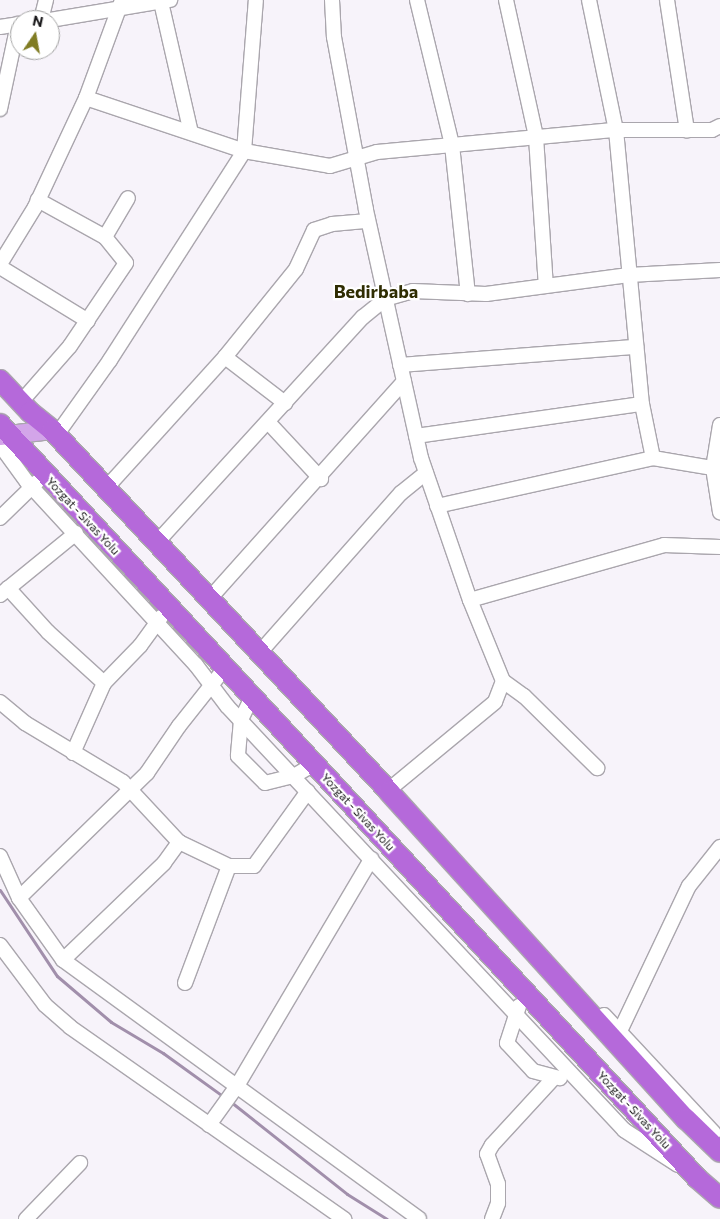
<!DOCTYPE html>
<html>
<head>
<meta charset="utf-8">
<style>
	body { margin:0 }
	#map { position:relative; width:720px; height:1219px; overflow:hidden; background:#f7f3fa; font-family:Commissioner,sans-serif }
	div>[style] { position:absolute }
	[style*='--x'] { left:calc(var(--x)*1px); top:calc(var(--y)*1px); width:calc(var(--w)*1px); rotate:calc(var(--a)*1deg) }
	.stream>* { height:3px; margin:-1.5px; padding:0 1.5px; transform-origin:1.5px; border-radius:1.5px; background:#a18fab }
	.roads { filter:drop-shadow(1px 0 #aaa6ad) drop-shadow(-1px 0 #aaa6ad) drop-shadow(0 1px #aaa6ad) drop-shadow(0 -1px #aaa6ad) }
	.minor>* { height:14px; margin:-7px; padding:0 7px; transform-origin:7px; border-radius:7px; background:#fff }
	.major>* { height:18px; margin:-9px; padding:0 9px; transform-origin:9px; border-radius:9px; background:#d3a5e9 }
	.highway>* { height:20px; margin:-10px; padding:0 10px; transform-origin:10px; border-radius:10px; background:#b569da }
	span { translate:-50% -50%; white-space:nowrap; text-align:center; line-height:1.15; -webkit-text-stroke:4.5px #fff; paint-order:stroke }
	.street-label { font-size:12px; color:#19181a }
	.district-label { font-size:18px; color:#2f2d02; font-weight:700 }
	.north { position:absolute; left:10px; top:10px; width:50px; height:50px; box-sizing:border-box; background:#fff; border:1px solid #a3a3a3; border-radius:50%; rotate:12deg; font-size:14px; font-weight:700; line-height:20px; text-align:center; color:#19181a }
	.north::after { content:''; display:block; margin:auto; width:18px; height:22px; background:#807c23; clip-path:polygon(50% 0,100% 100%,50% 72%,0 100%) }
</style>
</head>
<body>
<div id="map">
	<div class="stream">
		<i style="--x:0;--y:890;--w:103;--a:56.5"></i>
		<i style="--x:57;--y:976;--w:71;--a:40.4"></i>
		<i style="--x:111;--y:1022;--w:61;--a:30.8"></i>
		<i style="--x:163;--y:1053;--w:75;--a:35.8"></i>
		<i style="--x:231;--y:1102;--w:148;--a:38.4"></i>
		<i style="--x:347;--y:1194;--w:47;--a:32"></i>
	</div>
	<div class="roads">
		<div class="minor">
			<i style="--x:332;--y:0;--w:37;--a:87"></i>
			<i style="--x:334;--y:37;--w:176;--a:79.5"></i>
			<i style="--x:366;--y:210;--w:254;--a:77.5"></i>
			<i style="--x:421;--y:458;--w:150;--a:71"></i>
			<i style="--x:470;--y:600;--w:87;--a:67.8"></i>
			<i style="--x:503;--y:681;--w:22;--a:111"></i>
			<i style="--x:495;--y:702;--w:136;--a:140.4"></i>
			<i style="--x:417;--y:0;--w:149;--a:76.4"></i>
			<i style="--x:452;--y:145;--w:150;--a:83.9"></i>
			<i style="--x:506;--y:0;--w:140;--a:77.6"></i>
			<i style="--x:536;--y:137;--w:149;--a:86.2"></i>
			<i style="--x:589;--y:0;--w:133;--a:78.3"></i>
			<i style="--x:616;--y:130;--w:275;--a:84.6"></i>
			<i style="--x:642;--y:404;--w:55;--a:78.5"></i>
			<i style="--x:667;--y:0;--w:132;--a:81.3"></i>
			<i style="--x:161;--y:2;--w:134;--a:77.1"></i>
			<i style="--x:41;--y:20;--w:21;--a:-76"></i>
			<i style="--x:50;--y:20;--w:122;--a:-9.5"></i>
			<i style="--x:0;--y:27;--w:20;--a:-9"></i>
			<i style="--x:86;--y:98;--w:167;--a:18.5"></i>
			<i style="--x:244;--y:151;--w:87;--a:9.9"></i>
			<i style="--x:330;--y:166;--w:49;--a:-16.6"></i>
			<i style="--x:377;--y:152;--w:240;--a:-5.3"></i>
			<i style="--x:616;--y:130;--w:96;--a:0"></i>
			<i style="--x:712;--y:130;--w:9;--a:-27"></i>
			<i style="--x:0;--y:109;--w:87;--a:-78"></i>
			<i style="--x:105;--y:237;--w:45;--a:-59.5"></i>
			<i style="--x:0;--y:264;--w:67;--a:-58.4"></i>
			<i style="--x:35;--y:207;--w:120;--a:-64.9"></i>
			<i style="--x:86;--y:98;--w:104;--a:-69.8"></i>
			<i style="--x:0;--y:267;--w:103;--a:31.5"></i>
			<i style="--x:225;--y:357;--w:76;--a:37.5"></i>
			<i style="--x:400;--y:365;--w:237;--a:-4.4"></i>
			<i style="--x:21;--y:402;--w:74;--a:-48.8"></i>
			<i style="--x:70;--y:346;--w:100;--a:-56"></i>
			<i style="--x:126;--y:263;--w:33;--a:-129"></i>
			<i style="--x:105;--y:237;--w:77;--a:-151.1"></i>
			<i style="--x:268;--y:422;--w:78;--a:47.1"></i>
			<i style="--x:720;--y:425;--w:44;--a:99.2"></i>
			<i style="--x:713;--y:468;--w:45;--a:81"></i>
			<i style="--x:52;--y:430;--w:7;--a:27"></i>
			<i style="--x:58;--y:433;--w:90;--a:-54.5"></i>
			<i style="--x:110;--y:360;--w:248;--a:-57.3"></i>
			<i style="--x:244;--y:151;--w:151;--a:-85.5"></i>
			<i style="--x:416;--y:436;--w:228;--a:-8.1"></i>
			<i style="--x:0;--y:445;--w:46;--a:53.9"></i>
			<i style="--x:27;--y:482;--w:249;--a:47.3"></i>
			<i style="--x:196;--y:665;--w:51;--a:52.9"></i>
			<i style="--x:227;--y:706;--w:581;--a:46.88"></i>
			<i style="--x:624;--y:1130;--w:64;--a:32.9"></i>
			<i style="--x:108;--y:486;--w:174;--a:-47.8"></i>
			<i style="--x:225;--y:357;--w:113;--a:-51.1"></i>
			<i style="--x:296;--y:269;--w:43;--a:-65.2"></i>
			<i style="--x:314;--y:230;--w:19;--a:-18"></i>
			<i style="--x:332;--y:224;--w:36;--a:-5"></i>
			<i style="--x:437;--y:506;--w:221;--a:-12.5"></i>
			<i style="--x:653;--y:458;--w:61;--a:9.5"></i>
			<i style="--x:0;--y:518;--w:52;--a:-44.2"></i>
			<i style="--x:160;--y:539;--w:301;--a:-47.6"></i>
			<i style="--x:363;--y:317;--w:28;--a:-39"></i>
			<i style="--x:385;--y:299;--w:29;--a:-16"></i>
			<i style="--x:413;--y:291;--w:73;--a:2.4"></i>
			<i style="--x:486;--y:294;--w:144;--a:-7.6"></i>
			<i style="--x:629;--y:275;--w:91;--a:-3.1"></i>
			<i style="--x:8;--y:588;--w:59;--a:47.7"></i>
			<i style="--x:48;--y:632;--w:76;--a:42.3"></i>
			<i style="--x:0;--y:595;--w:98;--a:-39.2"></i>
			<i style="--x:212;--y:596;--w:288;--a:-48.2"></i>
			<i style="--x:470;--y:600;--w:202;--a:-15.8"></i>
			<i style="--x:664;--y:545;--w:56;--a:2"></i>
			<i style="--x:262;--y:650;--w:210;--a:-48.5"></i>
			<i style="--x:401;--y:493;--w:32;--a:-39"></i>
			<i style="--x:503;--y:681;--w:26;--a:36"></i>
			<i style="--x:524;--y:696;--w:103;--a:44.6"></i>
			<i style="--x:252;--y:697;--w:25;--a:116"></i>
			<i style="--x:241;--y:720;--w:36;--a:95"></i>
			<i style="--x:238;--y:756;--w:38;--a:45"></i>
			<i style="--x:265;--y:783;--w:30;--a:-14"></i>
			<i style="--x:294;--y:776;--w:23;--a:-31"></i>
			<i style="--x:0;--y:702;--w:33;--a:40"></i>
			<i style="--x:25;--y:723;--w:114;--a:31"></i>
			<i style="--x:123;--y:782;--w:82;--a:47"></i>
			<i style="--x:179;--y:842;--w:55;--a:25.6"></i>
			<i style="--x:229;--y:866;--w:25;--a:0"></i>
			<i style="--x:254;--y:866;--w:92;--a:-54.2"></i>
			<i style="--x:73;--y:753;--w:77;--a:-66.1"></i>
			<i style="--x:104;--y:683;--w:52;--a:-45.8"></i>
			<i style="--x:140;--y:646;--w:36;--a:-54"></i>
			<i style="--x:0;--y:856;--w:46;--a:65.7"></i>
			<i style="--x:19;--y:898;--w:76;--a:54.6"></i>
			<i style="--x:63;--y:960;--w:440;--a:36"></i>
			<i style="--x:19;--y:898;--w:179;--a:-44.3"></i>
			<i style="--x:147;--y:773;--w:57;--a:-55.8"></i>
			<i style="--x:179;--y:726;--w:74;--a:-51.6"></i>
			<i style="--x:0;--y:945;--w:75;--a:53.1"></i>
			<i style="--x:45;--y:1005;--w:33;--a:41"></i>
			<i style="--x:70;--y:1027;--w:335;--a:35"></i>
			<i style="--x:63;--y:960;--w:140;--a:-43.8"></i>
			<i style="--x:164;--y:863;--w:26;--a:-54"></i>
			<i style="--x:185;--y:983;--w:125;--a:-69.4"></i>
			<i style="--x:519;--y:1006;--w:39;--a:108"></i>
			<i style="--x:507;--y:1043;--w:38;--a:47"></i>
			<i style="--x:533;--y:1071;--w:28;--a:15"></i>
			<i style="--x:604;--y:1015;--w:161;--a:47"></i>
			<i style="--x:620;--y:1031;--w:161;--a:-64.6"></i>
			<i style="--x:689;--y:886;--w:50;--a:-51.5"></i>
			<i style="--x:209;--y:1125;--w:48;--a:-54.3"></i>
			<i style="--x:237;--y:1086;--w:264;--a:-59.4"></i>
			<i style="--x:26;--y:1219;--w:78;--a:-46"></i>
			<i style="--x:492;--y:1219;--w:17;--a:-69"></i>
			<i style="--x:498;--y:1203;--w:19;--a:-90"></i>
			<i style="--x:498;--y:1184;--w:32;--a:-110"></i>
			<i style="--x:487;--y:1154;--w:10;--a:-61"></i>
			<i style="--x:492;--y:1145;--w:90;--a:-47.3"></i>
		</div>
		<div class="major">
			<i style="--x:0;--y:436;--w:52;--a:-6.6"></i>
		</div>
		<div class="highway">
			<i style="--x:0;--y:380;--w:44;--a:46.8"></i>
			<i style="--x:30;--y:412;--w:28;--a:39"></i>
			<i style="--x:52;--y:430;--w:495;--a:47"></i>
			<i style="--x:389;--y:792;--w:442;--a:47.8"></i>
			<i style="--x:686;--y:1119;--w:47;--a:44.1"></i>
			<i style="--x:0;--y:424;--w:1027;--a:47.25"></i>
			<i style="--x:697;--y:1178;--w:30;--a:41"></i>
		</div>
	</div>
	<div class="street-label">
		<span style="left:83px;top:516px;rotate:47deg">Yozgat - Sivas Yolu</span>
		<span style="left:358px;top:812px;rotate:47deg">Yozgat - Sivas Yolu</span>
		<span style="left:634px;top:1110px;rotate:47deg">Yozgat - Sivas Yolu</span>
	</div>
	<div class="district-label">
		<span style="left:376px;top:291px">Bedirbaba</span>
	</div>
	<div class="north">N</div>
</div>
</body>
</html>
